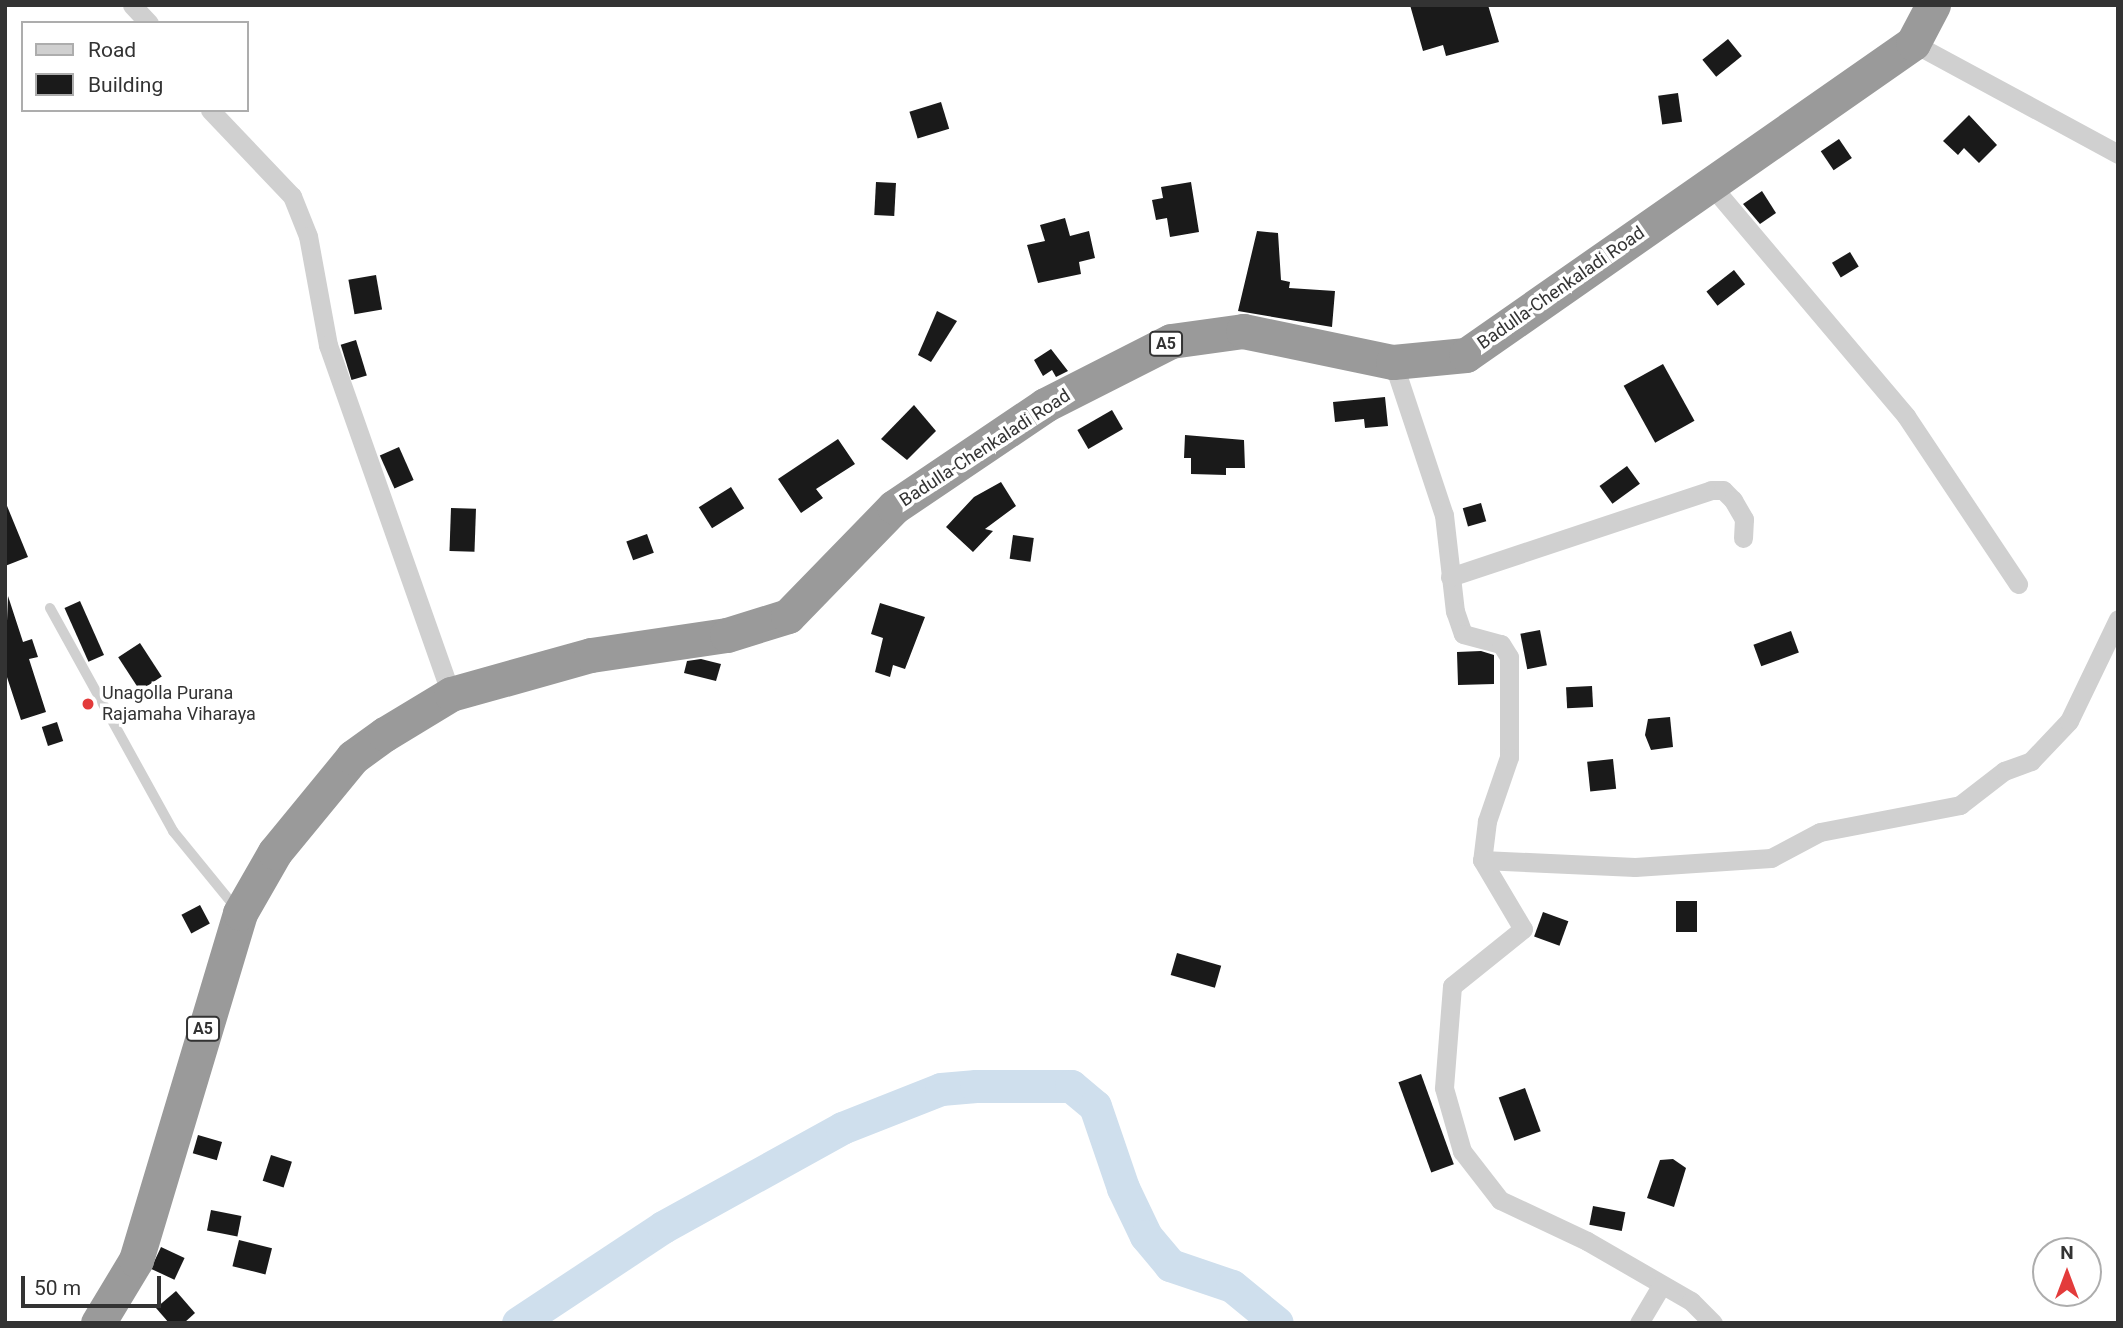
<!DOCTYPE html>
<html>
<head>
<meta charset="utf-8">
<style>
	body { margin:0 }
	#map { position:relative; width:2123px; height:1328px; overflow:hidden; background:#fff; font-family:Roboto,sans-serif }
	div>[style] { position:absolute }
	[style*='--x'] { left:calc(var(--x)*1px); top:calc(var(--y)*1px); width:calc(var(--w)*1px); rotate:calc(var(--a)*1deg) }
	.river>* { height:33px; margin:-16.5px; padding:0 16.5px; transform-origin:16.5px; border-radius:16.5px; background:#cfdfed }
	.building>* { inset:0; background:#1a1a1a; transform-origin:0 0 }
	.lane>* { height:10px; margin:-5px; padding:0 5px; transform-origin:5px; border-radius:5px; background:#d0d0d0 }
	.street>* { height:19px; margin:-9.5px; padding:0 9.5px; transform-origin:9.5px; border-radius:9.5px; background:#d0d0d0 }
	.highway>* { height:35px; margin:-17.5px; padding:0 17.5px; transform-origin:17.5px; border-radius:17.5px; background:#9a9a9a }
	.dots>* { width:19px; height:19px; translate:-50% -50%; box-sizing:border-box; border:4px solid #fff; border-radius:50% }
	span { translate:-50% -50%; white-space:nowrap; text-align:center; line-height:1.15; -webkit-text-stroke:7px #fff; paint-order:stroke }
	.shield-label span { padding:2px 5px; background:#fff; border:2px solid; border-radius:5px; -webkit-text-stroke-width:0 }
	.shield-label { font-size:16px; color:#333; font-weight:700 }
	.street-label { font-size:18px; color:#333 }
	.poi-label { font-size:18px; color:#333 }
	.left { translate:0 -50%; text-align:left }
	.frame { position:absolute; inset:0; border:7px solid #333; pointer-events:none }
	.legend { position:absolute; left:21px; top:21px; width:228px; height:91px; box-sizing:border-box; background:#fff; border:2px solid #adadad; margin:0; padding:9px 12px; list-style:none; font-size:21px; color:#333 }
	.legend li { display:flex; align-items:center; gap:14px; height:35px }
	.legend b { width:35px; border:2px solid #adadad }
	.north { position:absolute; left:2032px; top:1237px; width:70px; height:70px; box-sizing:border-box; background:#fff; border:2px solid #adadad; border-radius:50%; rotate:0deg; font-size:19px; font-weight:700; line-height:28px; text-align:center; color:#333 }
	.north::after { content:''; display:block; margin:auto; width:24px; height:32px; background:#e33b3b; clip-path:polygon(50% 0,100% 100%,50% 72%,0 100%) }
	.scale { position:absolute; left:21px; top:1276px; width:140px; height:32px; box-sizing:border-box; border:4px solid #333; border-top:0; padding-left:9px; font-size:21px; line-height:24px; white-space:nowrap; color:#333; -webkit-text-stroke:5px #fff; paint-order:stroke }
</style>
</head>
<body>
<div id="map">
	<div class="river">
		<i style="--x:518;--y:1323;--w:174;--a:-33.5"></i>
		<i style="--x:663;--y:1227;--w:205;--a:-28.9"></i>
		<i style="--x:842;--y:1128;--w:106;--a:-21.5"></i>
		<i style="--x:941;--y:1089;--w:35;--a:-5"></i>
		<i style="--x:976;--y:1086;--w:95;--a:0"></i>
		<i style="--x:1071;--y:1086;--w:31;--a:40"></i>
		<i style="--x:1095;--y:1106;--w:87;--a:71.1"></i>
		<i style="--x:1123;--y:1188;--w:53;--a:64.4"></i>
		<i style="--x:1146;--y:1236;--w:38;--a:50"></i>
		<i style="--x:1170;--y:1265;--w:65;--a:18.7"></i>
		<i style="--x:1232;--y:1286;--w:58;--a:39.4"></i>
	</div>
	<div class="building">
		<i style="clip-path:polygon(1410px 5px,1488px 5px,1499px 42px,1446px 56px,1443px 45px,1423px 51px)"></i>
		<i style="left:1728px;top:39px;width:22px;height:33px;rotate:51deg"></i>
		<i style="left:1678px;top:93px;width:29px;height:20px;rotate:82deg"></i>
		<i style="left:941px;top:102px;width:28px;height:33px;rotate:73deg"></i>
		<i style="clip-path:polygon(1969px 115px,1997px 145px,1979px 163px,1964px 148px,1958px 155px,1943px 141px)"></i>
		<i style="left:1839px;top:139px;width:23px;height:22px;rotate:56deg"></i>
		<i style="left:876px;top:182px;width:20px;height:33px;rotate:3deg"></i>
		<i style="clip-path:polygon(1191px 182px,1199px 232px,1170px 237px,1167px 218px,1156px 220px,1152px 200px,1163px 198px,1161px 187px)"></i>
		<i style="clip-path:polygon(1762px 191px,1776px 213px,1760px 224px,1743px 204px)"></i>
		<i style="clip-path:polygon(1065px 218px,1070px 236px,1089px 231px,1095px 258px,1079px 262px,1081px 274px,1038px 283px,1027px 245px,1045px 241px,1040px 225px)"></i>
		<i style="clip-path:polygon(1257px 231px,1278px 233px,1281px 280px,1290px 282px,1289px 288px,1335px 291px,1332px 327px,1238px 311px)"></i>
		<i style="left:1850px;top:252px;width:17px;height:21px;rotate:59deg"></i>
		<i style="left:1734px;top:270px;width:18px;height:35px;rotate:52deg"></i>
		<i style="left:376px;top:275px;width:35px;height:28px;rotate:80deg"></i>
		<i style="clip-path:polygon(937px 311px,957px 321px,931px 362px,918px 355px)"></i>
		<i style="left:356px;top:340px;width:37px;height:16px;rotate:73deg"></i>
		<i style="clip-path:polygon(1051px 349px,1068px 371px,1056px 377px,1052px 370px,1043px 376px,1034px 360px)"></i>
		<i style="left:1663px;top:364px;width:65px;height:45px;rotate:61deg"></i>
		<i style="clip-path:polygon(1385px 397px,1388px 426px,1365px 428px,1364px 419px,1335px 422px,1333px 402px)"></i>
		<i style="clip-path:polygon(914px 405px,936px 431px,907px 460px,881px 439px)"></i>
		<i style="left:1112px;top:410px;width:22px;height:40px;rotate:60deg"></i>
		<i style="clip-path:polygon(1185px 435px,1244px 440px,1245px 468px,1226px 468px,1226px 475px,1191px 474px,1191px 458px,1184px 458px)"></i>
		<i style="clip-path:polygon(838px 439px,855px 464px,816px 489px,823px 498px,801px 513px,778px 479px)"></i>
		<i style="left:399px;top:447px;width:36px;height:21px;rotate:66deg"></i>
		<i style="left:1627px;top:466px;width:22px;height:34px;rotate:54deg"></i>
		<i style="clip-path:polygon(1001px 482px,1016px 506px,985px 529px,993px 531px,973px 552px,946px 527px,974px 497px)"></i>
		<i style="left:731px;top:487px;width:25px;height:38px;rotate:58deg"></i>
		<i style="clip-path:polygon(5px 501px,28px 557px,5px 566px)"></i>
		<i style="left:1481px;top:503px;width:19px;height:19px;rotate:74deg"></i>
		<i style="left:451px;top:508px;width:25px;height:43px;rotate:2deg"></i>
		<i style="left:647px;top:534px;width:20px;height:22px;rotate:70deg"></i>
		<i style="left:1013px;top:535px;width:21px;height:24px;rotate:8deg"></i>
		<i style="clip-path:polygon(8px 596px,23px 642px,32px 639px,38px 657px,29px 659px,46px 712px,21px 720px,5px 671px)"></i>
		<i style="left:80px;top:601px;width:59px;height:17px;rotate:66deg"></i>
		<i style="clip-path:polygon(880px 603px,925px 617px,905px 669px,893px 665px,890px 677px,875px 672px,883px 638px,871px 634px)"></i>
		<i style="left:1540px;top:630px;width:36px;height:20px;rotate:79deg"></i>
		<i style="left:1791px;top:631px;width:23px;height:40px;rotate:70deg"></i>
		<i style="left:140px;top:643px;width:40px;height:26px;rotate:57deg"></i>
		<i style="clip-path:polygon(1481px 651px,1494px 655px,1494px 684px,1458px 685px,1457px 652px)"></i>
		<i style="clip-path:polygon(701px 659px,721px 664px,716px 681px,684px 673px,687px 661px)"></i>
		<i style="left:1592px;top:686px;width:21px;height:26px;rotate:87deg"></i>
		<i style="clip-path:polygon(1670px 717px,1673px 747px,1651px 750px,1645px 735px,1648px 719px)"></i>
		<i style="left:57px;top:722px;width:20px;height:16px;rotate:72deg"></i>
		<i style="left:1613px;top:759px;width:30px;height:26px;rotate:84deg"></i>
		<i style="left:1676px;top:901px;width:21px;height:31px"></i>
		<i style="left:200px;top:905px;width:21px;height:21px;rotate:62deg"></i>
		<i style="left:1543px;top:912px;width:27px;height:26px;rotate:20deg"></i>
		<i style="left:1177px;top:953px;width:46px;height:23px;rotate:16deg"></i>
		<i style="left:1421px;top:1074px;width:96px;height:24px;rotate:70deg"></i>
		<i style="left:1525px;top:1088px;width:46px;height:28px;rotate:70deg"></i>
		<i style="left:198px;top:1135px;width:25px;height:19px;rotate:16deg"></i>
		<i style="left:271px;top:1155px;width:22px;height:27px;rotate:18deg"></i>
		<i style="clip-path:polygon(1673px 1159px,1686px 1168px,1674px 1207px,1647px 1198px,1660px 1160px)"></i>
		<i style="left:1593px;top:1206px;width:33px;height:19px;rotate:11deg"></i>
		<i style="left:211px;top:1210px;width:31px;height:21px;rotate:11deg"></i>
		<i style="left:239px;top:1240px;width:34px;height:27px;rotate:14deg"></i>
		<i style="left:161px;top:1247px;width:26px;height:24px;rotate:25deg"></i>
		<i style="clip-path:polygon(176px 1291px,195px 1313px,184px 1323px,169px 1323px,156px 1308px)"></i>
	</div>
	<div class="lane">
		<i style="--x:50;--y:608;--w:255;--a:61.1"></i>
		<i style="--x:173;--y:831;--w:98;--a:50.8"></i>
	</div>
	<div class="street">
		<i style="--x:132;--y:5;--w:25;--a:47"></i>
		<i style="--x:1913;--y:43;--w:233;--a:28.4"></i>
		<i style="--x:210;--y:110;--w:119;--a:46.4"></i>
		<i style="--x:292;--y:196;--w:43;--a:68.2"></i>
		<i style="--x:308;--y:236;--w:111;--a:79.6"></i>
		<i style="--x:328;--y:345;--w:370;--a:70.6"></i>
		<i style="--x:1710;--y:184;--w:304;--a:49.8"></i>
		<i style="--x:1906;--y:416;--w:202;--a:56.3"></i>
		<i style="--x:1393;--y:362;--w:161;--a:71.6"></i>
		<i style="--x:1444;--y:515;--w:97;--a:83.5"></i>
		<i style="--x:1455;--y:611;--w:24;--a:71"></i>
		<i style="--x:1463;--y:634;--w:39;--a:15"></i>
		<i style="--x:1501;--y:644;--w:15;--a:58"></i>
		<i style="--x:1509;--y:657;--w:100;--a:90"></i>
		<i style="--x:1509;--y:757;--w:68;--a:109"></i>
		<i style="--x:1487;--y:821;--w:39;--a:97"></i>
		<i style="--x:1482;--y:860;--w:80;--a:59.3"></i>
		<i style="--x:1523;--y:929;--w:91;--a:141.2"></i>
		<i style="--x:1452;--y:986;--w:102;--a:94.5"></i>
		<i style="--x:1444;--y:1088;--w:66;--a:74.1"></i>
		<i style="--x:1462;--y:1151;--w:62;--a:52.2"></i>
		<i style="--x:1500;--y:1200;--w:96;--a:25.2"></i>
		<i style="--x:1587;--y:1241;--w:120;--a:30"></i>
		<i style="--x:1691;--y:1301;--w:31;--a:45"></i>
		<i style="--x:1450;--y:577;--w:275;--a:-18.4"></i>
		<i style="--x:1711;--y:490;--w:12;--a:0"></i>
		<i style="--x:1723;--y:490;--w:14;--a:45"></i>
		<i style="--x:1733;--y:500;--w:22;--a:60"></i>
		<i style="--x:1744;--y:519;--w:19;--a:93"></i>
		<i style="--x:1482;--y:860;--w:153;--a:2.6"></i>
		<i style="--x:1635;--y:867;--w:136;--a:-3.8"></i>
		<i style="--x:1771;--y:858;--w:55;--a:-28"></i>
		<i style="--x:1820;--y:832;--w:143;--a:-10.9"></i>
		<i style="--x:1960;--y:805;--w:56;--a:-37.7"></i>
		<i style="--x:2004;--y:771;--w:29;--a:-20"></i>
		<i style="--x:2031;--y:761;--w:55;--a:-46.5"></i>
		<i style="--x:2069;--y:721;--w:113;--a:-64.3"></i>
		<i style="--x:1639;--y:1323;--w:43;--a:-59.3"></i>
	</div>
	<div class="highway">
		<i style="--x:98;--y:1323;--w:74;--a:-58.9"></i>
		<i style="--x:136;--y:1260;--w:362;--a:-73.3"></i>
		<i style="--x:240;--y:913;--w:70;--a:-60.2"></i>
		<i style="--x:275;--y:852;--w:123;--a:-50.6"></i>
		<i style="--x:353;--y:757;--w:39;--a:-36"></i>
		<i style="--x:385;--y:734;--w:77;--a:-31.2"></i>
		<i style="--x:451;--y:694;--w:145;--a:-15.6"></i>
		<i style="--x:591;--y:655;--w:137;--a:-8.4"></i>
		<i style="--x:727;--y:635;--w:64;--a:-17.3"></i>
		<i style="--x:788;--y:616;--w:152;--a:-45.8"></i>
		<i style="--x:894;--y:507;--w:182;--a:-34"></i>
		<i style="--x:1045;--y:405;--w:141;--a:-26.9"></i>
		<i style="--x:1171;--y:341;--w:73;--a:-7.9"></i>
		<i style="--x:1243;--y:331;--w:153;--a:11.7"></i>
		<i style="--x:1393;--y:362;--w:73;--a:-5.5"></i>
		<i style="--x:1466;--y:355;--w:545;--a:-34.91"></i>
		<i style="--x:1913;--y:43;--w:43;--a:-62.2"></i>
	</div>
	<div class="dots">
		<i style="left:88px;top:704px;background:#e33b3b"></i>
	</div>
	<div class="shield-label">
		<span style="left:1166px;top:344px">A5</span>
		<span style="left:203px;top:1029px">A5</span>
	</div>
	<div class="street-label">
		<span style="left:1561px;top:288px;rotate:-35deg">Badulla-Chenkaladi Road</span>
		<span style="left:985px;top:448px;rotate:-33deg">Badulla-Chenkaladi Road</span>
	</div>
	<div class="poi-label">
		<span class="left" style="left:102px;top:704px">Unagolla Purana<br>Rajamaha Viharaya</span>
	</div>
	<div class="frame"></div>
	<ul class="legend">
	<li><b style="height:9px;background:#d0d0d0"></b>Road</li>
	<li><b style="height:19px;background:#1a1a1a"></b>Building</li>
	</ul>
	<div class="north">N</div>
	<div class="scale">50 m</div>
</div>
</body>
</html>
